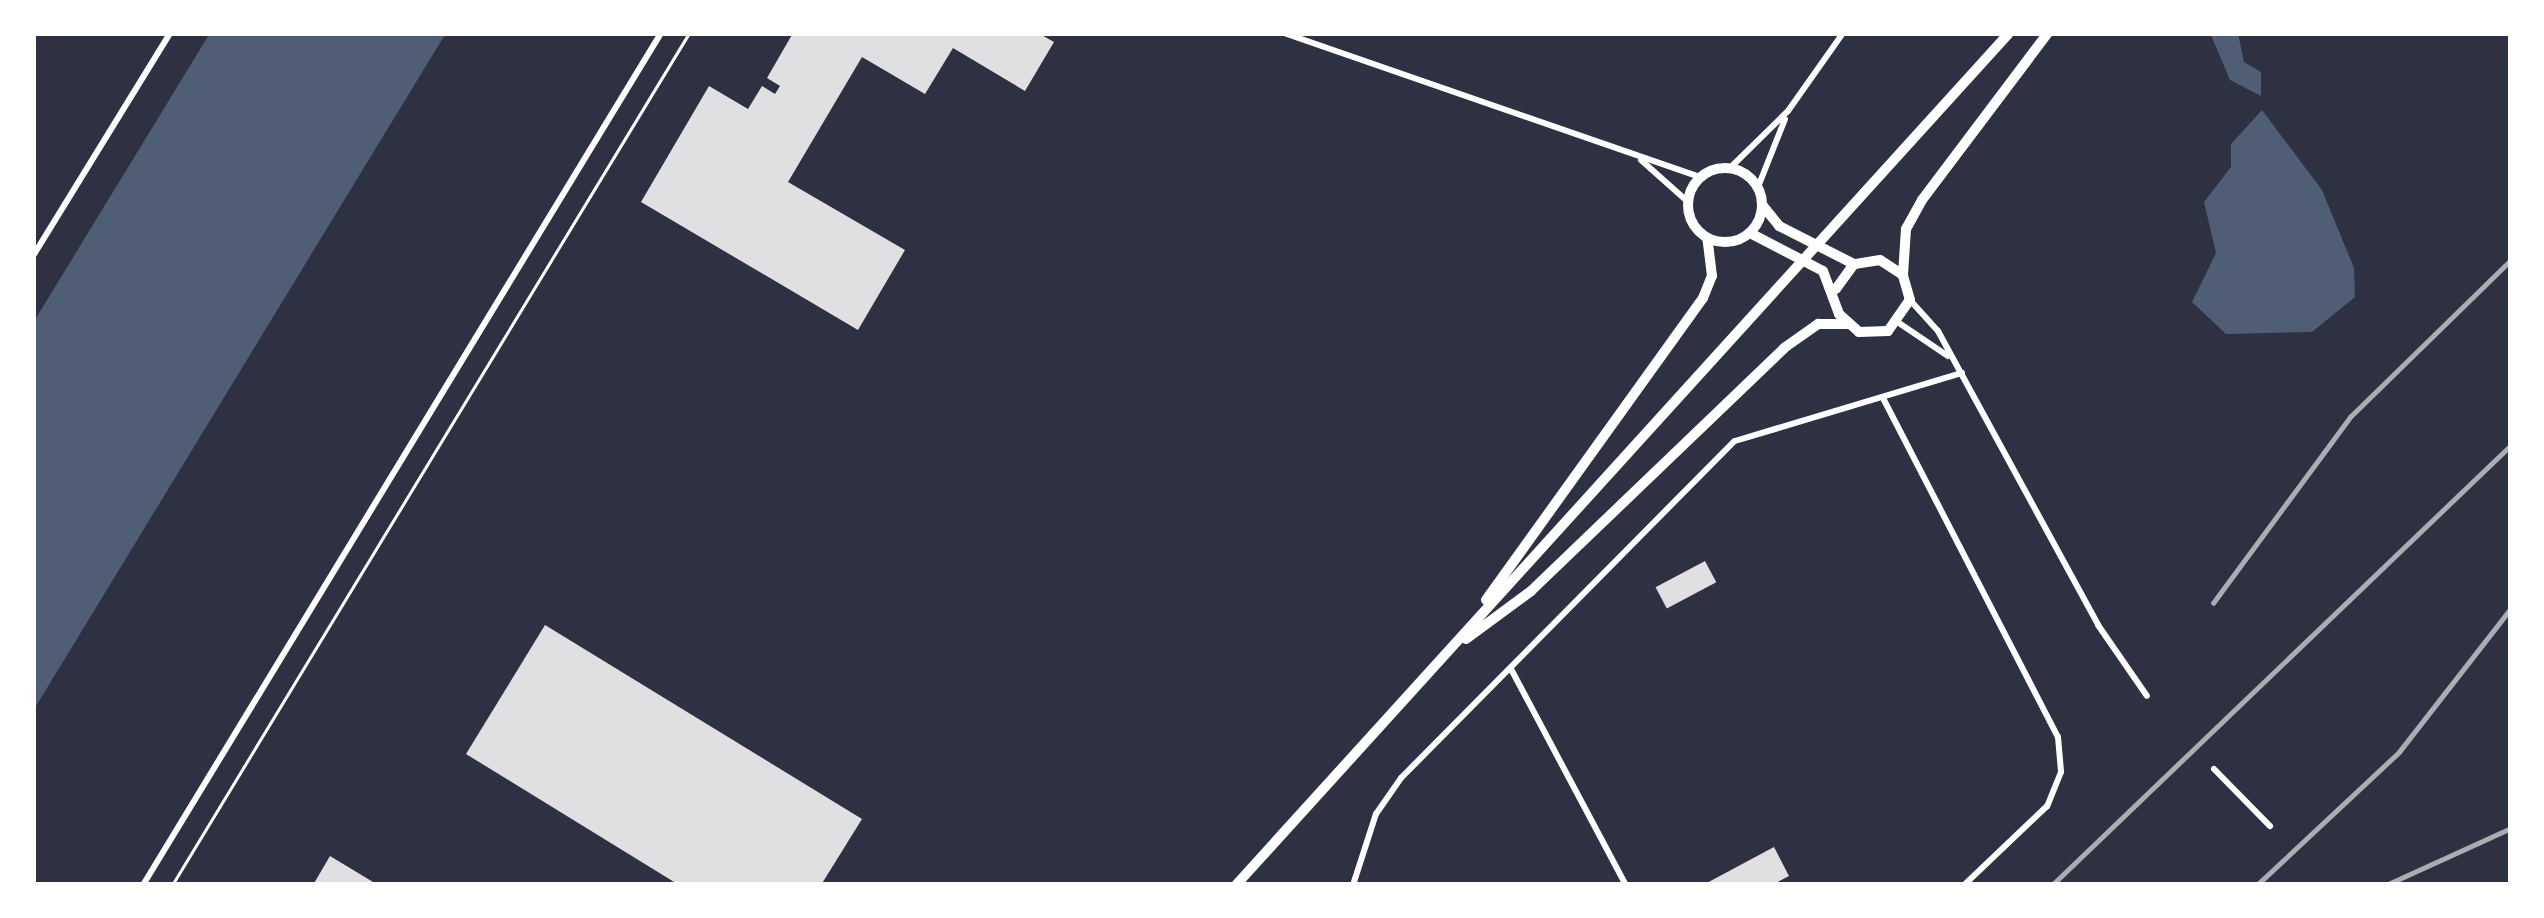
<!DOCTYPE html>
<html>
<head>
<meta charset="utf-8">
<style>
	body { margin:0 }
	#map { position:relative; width:2544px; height:918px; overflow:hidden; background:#2d3142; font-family:Signika,sans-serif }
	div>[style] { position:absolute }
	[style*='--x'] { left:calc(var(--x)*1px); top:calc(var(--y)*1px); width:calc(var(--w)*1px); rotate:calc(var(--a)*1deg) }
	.water>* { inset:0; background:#4f5d75 }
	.building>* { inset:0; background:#e0e0e3; transform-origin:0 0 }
	.path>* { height:3px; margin:-1.5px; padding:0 1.5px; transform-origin:1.5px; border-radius:1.5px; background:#fff }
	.minor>* { height:6px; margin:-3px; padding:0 3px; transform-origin:3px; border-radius:3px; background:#fff }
	.primary>* { height:10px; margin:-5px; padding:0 5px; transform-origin:5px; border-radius:5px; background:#fff }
	.primary>.ring { margin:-5px; padding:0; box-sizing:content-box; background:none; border:10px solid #fff; border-radius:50% }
	.rail>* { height:4.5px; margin:-2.25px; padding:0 2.25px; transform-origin:2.25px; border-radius:2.25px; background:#abadb3 }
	span { translate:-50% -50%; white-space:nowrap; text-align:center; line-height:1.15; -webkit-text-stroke:9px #fff; paint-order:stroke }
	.frame { position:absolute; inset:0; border:36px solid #fff; pointer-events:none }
</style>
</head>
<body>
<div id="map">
	<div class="water">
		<i style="clip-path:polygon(210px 33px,446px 33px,33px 711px,33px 323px)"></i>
		<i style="clip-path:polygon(2210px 33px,2238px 33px,2244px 62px,2261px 72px,2261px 96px,2230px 80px)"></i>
		<i style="clip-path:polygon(2262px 110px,2322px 190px,2354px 268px,2355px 297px,2312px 332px,2226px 334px,2192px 302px,2216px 253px,2204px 202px,2231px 167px,2231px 144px)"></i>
	</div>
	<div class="building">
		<i style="clip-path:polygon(793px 33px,1038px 33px,1054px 42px,1025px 91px,953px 48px,925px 94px,862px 57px,788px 182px,905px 250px,858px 330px,641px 202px,709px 86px,748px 109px,762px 86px,775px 94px,780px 86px,767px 78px)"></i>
		<i style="left:1705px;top:561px;width:24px;height:56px;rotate:62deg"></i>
		<i style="clip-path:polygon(545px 625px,862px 819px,821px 885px,679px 885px,466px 754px)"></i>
		<i style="clip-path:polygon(1774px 847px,1789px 876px,1772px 885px,1703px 885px)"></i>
		<i style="clip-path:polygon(330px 856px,378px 885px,313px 885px)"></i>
	</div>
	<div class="path">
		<i style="--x:172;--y:885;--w:997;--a:-58.75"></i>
	</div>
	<div class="minor">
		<i style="--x:1284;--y:33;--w:439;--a:19.1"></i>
		<i style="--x:2511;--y:98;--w:29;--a:90"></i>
		<i style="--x:1641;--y:160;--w:62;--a:41.7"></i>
		<i style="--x:1730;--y:168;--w:81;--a:-44.5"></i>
		<i style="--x:1788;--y:111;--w:95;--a:-54.8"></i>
		<i style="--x:1758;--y:187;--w:73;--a:-68.3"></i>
		<i style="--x:33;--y:256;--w:262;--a:-58.4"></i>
		<i style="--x:1910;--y:300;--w:42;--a:47.9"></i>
		<i style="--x:1938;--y:331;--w:335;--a:61.4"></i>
		<i style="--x:2098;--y:625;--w:86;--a:55.4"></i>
		<i style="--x:1899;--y:323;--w:59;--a:34"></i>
		<i style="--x:1884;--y:400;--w:379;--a:62.7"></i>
		<i style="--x:2058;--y:737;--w:35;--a:85"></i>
		<i style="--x:2061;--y:772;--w:37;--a:112"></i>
		<i style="--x:2047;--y:806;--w:115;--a:136.4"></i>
		<i style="--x:1511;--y:669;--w:245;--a:62"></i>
		<i style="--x:2214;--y:769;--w:80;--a:45.5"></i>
		<i style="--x:143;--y:885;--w:997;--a:-58.7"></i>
		<i style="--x:1353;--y:885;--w:75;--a:-72.1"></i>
		<i style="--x:1376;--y:814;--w:44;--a:-55.2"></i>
		<i style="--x:1401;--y:778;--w:474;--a:-45.3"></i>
		<i style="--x:1735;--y:441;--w:237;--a:-16.7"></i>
	</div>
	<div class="primary">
		<i class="ring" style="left:1688px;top:168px;width:64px;height:64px"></i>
		<i style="--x:1763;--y:206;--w:26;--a:51"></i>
		<i style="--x:1779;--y:226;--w:84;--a:26.9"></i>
		<i style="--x:1750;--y:233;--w:82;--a:27.5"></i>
		<i style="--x:1823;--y:271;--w:46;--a:69.6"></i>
		<i style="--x:1839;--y:314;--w:27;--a:42"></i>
		<i style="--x:1859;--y:332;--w:29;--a:-2"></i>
		<i style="--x:1888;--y:331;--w:38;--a:-55"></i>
		<i style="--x:1910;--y:300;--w:26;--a:-106"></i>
		<i style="--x:1903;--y:275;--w:27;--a:-147"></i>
		<i style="--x:1880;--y:260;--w:26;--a:171"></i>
		<i style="--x:1854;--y:264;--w:31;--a:126"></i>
		<i style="--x:1903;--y:275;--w:46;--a:-86.3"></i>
		<i style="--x:1906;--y:229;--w:33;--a:-61"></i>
		<i style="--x:1922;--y:200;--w:209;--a:-53"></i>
		<i style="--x:1486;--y:600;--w:372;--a:-54.3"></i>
		<i style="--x:1703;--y:298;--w:24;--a:-68"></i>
		<i style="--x:1712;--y:276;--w:38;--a:-97"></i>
		<i style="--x:1466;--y:639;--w:81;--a:-36.4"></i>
		<i style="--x:1531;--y:591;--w:351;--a:-43.8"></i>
		<i style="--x:1784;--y:348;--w:42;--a:-35.2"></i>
		<i style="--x:1818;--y:324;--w:29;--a:0"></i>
		<i style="--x:1236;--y:885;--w:1150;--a:-47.78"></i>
	</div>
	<div class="rail">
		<i style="--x:2213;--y:603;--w:232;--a:-53.6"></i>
		<i style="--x:2351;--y:416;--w:223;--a:-44.3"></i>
		<i style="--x:2052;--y:885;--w:636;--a:-43.79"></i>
		<i style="--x:2257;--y:885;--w:195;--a:-43.1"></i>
		<i style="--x:2399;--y:752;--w:182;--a:-52.1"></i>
		<i style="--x:2386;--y:885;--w:137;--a:-24.5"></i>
	</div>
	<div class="frame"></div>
</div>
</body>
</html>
